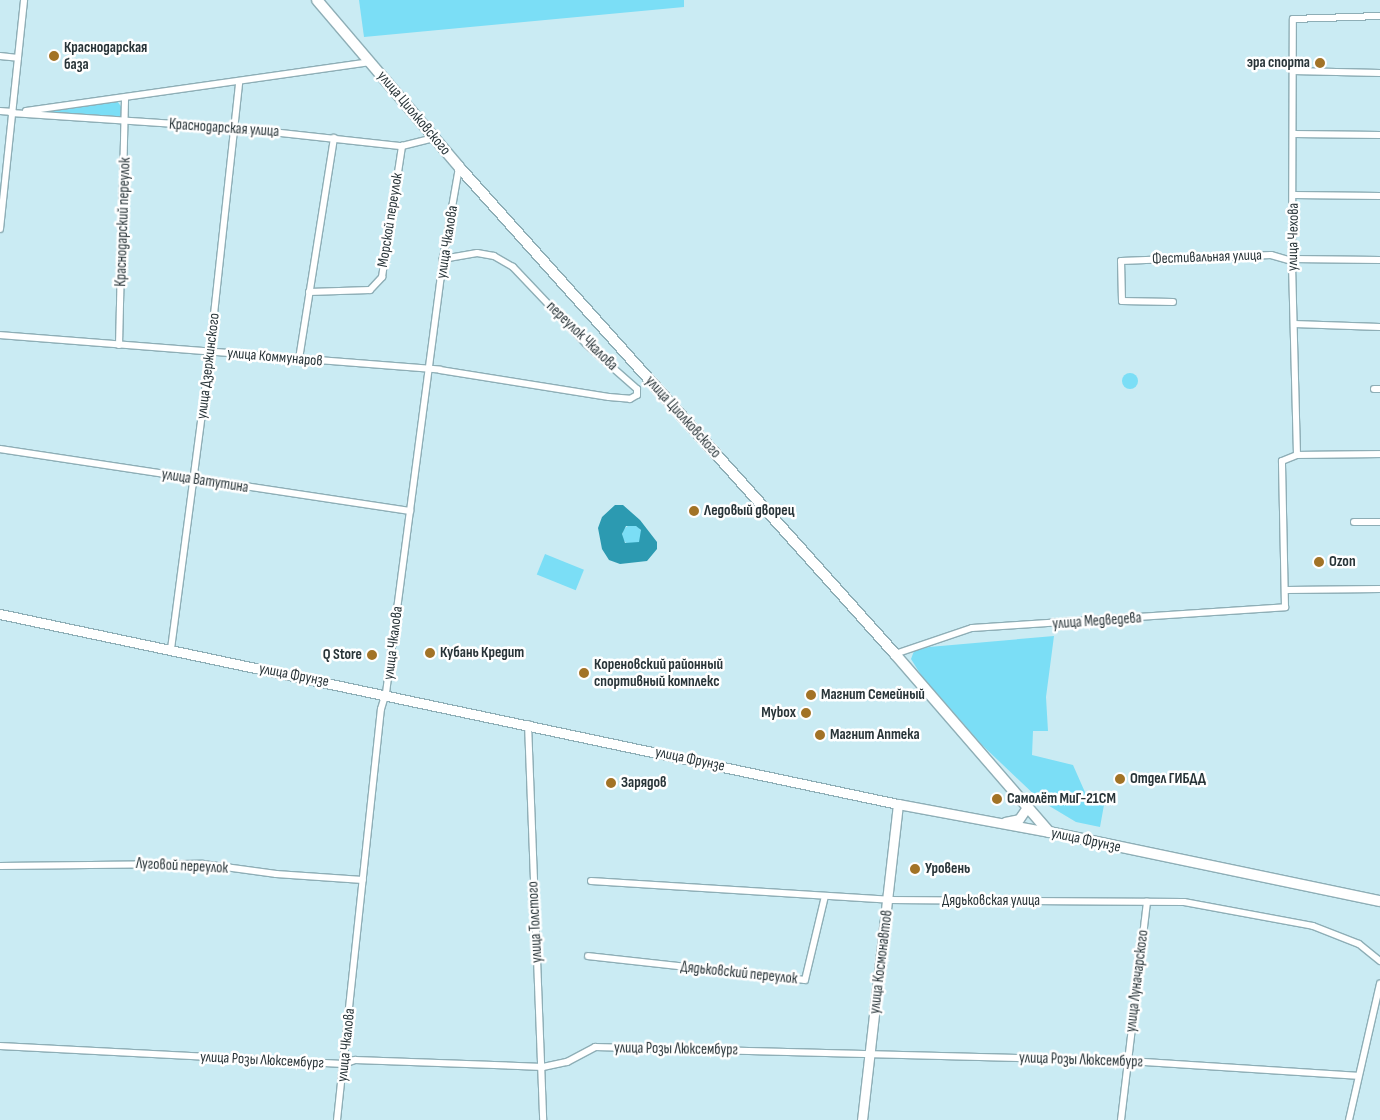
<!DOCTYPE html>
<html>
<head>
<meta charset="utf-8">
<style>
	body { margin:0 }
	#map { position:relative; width:1380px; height:1120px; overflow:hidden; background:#caebf3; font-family:"Sofia Sans Condensed",sans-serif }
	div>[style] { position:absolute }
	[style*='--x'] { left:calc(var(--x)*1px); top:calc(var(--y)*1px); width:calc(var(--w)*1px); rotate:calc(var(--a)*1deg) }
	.green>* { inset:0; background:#7bdef6; transform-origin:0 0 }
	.round { border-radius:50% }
	.water>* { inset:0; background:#2c9ab1 }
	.roads { filter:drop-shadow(1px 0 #8eaeb6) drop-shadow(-1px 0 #8eaeb6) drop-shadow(0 1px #8eaeb6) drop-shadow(0 -1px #8eaeb6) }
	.street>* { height:6px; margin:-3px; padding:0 3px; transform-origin:3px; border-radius:3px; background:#fff }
	.secondary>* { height:9px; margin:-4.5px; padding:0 4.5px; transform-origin:4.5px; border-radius:4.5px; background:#fff }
	.primary>* { height:10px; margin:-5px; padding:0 5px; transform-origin:5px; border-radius:5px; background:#fff }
	.dots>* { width:14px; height:14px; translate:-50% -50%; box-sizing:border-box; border:2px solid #fff; border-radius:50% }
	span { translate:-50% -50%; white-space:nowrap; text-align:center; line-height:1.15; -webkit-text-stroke:5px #fff; paint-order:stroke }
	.poi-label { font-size:15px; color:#283438; font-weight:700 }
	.left { translate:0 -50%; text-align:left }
	.right { translate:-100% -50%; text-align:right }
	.street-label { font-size:15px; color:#283438 }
</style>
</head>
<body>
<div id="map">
	<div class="green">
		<i style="clip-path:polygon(359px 0,684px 0,684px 7px,364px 37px)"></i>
		<i style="clip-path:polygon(117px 101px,123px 109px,122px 118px,42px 112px)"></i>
		<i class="round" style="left:1122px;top:373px;width:16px;height:16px"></i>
		<i class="round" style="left:622px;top:525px;width:20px;height:20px"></i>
		<i style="left:545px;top:554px;width:42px;height:22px;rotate:22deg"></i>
		<i style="clip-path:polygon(1054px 636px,1046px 697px,1048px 731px,1033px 731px,1032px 755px,1073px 765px,1088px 799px,1104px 805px,1100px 827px,1076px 822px,1041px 801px,982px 745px,921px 675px,911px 659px,914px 651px,929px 647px)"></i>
	</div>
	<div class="water">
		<i style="clip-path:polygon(evenodd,615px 505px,623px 505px,640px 520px,657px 542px,657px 549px,647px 561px,620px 564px,609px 560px,602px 549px,598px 528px,602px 517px,615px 505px,626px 526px,636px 526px,641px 530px,639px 542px,625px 543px,622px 534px,626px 526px)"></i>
	</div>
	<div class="roads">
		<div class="street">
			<i style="--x:0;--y:56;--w:18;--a:6"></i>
			<i style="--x:1293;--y:71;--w:87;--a:1.3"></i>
			<i style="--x:0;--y:111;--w:13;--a:4"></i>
			<i style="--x:26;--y:111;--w:348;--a:-8.1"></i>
			<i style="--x:11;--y:113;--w:225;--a:3.8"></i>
			<i style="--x:235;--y:128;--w:168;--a:6.2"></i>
			<i style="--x:402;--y:146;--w:34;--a:-14"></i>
			<i style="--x:1294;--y:134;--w:86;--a:0.7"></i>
			<i style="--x:1294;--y:195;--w:86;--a:0.7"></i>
			<i style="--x:0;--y:229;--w:230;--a:-84"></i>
			<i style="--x:1292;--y:259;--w:88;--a:0.7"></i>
			<i style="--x:309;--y:292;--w:61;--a:-1.9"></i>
			<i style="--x:370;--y:290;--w:18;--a:-47"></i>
			<i style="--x:382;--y:277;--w:133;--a:-81.3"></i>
			<i style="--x:1173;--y:302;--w:51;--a:-178.9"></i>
			<i style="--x:1122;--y:301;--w:40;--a:-91.4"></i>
			<i style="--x:1121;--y:261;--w:150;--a:-2.3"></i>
			<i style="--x:1271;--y:255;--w:22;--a:16"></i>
			<i style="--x:1294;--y:324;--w:86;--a:2"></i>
			<i style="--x:0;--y:335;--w:441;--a:4.5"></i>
			<i style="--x:440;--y:370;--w:171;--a:9.1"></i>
			<i style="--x:609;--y:397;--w:21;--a:5"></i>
			<i style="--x:630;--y:399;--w:8;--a:-30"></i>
			<i style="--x:637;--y:395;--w:6;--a:-90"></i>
			<i style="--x:637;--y:389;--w:67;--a:-138.7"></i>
			<i style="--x:587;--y:345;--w:108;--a:-133.5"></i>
			<i style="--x:513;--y:267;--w:22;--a:-150"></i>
			<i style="--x:494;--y:256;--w:17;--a:-170"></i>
			<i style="--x:477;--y:253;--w:35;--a:170"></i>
			<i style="--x:119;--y:345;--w:246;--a:-88.6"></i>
			<i style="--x:299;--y:359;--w:224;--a:-81"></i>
			<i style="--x:1374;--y:389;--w:6;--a:0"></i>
			<i style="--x:0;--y:449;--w:415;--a:8.6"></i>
			<i style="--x:1297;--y:455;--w:194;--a:-91.5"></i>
			<i style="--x:1292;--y:261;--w:242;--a:-89.8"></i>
			<i style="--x:1293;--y:19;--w:87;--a:-2"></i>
			<i style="--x:1354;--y:522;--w:26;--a:0"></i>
			<i style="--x:1287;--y:590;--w:93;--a:-0.6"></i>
			<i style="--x:171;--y:649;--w:301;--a:-82.5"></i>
			<i style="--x:210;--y:351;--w:270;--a:-83.8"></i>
			<i style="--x:895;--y:654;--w:81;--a:-18.7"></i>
			<i style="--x:972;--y:628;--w:314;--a:-3.8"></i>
			<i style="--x:1285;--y:607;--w:146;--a:-91.2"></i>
			<i style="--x:1282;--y:461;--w:16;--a:-22"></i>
			<i style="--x:1297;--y:455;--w:83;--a:-0.7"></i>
			<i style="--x:528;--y:724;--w:396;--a:87.8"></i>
			<i style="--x:0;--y:866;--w:203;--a:-0.6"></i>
			<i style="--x:203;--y:864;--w:74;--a:7.8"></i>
			<i style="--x:276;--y:874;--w:87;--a:3.9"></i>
			<i style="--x:591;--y:881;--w:299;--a:3.6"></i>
			<i style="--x:889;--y:900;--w:295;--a:0.4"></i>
			<i style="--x:1184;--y:902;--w:131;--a:10.5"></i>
			<i style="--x:1313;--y:926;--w:49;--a:21.4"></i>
			<i style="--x:1359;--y:944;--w:27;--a:39"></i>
			<i style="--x:588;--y:956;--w:218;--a:6.3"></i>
			<i style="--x:805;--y:980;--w:86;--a:-76.6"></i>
			<i style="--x:0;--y:1046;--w:344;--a:3"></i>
			<i style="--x:344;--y:1064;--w:12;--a:-20"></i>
			<i style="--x:355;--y:1060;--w:188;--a:2.1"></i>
			<i style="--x:543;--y:1067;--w:25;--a:-12"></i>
			<i style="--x:567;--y:1062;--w:32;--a:-28"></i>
			<i style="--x:595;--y:1047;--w:533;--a:1.5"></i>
			<i style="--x:1128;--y:1061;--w:230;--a:3.7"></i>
			<i style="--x:337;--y:1120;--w:413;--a:-83.9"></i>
			<i style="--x:381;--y:709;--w:17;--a:-73"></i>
			<i style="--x:386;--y:693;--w:438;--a:-82.5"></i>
			<i style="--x:443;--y:259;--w:93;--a:-80.1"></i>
			<i style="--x:1121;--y:1120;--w:220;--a:-83.2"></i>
			<i style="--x:1349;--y:1120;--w:140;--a:-77.2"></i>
		</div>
		<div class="secondary">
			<i style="--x:0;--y:614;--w:918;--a:11.95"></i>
			<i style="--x:898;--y:804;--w:154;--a:10.5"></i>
			<i style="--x:1005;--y:822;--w:14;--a:-12"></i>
			<i style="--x:1019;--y:819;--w:14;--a:-56"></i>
			<i style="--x:862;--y:1120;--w:318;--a:-83.5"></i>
		</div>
		<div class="primary">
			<i style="--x:317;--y:0;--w:219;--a:49.6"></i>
			<i style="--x:459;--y:167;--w:654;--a:48.16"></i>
			<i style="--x:895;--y:654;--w:235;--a:49.1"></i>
			<i style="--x:1049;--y:832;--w:338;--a:11.8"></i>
		</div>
	</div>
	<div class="dots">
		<i style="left:54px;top:56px;background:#a27326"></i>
		<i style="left:1320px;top:63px;background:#a27326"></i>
		<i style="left:694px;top:511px;background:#a27326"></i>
		<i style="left:1319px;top:562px;background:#a27326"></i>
		<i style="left:430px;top:653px;background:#a27326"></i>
		<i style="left:372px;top:655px;background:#a27326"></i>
		<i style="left:584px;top:673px;background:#a27326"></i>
		<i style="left:811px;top:695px;background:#a27326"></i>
		<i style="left:806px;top:713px;background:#a27326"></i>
		<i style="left:820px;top:735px;background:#a27326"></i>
		<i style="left:1120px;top:779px;background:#a27326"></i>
		<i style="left:611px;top:783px;background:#a27326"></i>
		<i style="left:997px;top:799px;background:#a27326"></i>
		<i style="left:915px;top:869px;background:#a27326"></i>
	</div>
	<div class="poi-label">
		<span class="left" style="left:64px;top:56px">Краснодарская<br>база</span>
		<span class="right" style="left:1310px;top:63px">эра спорта</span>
		<span class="left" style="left:704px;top:511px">Ледовый дворец</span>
		<span class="left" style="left:1329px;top:562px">Ozon</span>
		<span class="left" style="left:440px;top:653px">Кубань Кредит</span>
		<span class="right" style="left:362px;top:655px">Q Store</span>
		<span class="left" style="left:594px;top:673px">Кореновский районный<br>спортивный комплекс</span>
		<span class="left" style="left:821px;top:695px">Магнит Семейный</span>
		<span class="right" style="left:796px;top:713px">Mybox</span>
		<span class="left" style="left:830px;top:735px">Магнит Аптека</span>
		<span class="left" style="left:1130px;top:779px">Отдел ГИБДД</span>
		<span class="left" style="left:621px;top:783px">Зарядов</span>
		<span class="left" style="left:1007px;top:799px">Самолёт МиГ-21СМ</span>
		<span class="left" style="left:925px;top:869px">Уровень</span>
	</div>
	<div class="street-label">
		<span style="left:414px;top:113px;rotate:50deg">улица Циолковского</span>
		<span style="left:224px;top:128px;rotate:4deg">Краснодарская улица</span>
		<span style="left:390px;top:220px;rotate:-81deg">Морской переулок</span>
		<span style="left:123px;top:222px;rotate:-88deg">Краснодарский переулок</span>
		<span style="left:1293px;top:237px;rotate:-89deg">улица Чехова</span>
		<span style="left:447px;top:242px;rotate:-81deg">улица Чкалова</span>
		<span style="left:1207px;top:257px;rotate:-2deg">Фестивальная улица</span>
		<span style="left:582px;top:336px;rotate:44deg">переулок Чкалова</span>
		<span style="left:275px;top:357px;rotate:5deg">улица Коммунаров</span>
		<span style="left:208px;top:366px;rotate:-83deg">улица Дзержинского</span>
		<span style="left:683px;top:417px;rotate:48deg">улица Циолковского</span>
		<span style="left:205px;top:481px;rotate:9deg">улица Ватутина</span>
		<span style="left:1097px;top:621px;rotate:-4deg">улица Медведева</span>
		<span style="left:393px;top:643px;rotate:-83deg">улица Чкалова</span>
		<span style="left:294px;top:675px;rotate:11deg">улица Фрунзе</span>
		<span style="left:690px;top:759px;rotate:12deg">улица Фрунзе</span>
		<span style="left:1086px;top:840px;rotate:12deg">улица Фрунзе</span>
		<span style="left:182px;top:866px;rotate:3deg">Луговой переулок</span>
		<span style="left:991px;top:901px">Дядьковская улица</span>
		<span style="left:535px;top:922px;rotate:-93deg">улица Толстого</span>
		<span style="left:881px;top:962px;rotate:-83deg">улица Космонавтов</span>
		<span style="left:739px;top:973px;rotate:6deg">Дядьковский переулок</span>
		<span style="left:1137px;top:981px;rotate:-83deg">улица Луначарского</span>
		<span style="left:346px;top:1045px;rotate:-84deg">улица Чкалова</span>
		<span style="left:676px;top:1049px;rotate:1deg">улица Розы Люксембург</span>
		<span style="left:262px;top:1060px;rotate:3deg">улица Розы Люксембург</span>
		<span style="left:1081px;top:1060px;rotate:2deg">улица Розы Люксембург</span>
	</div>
</div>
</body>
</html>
